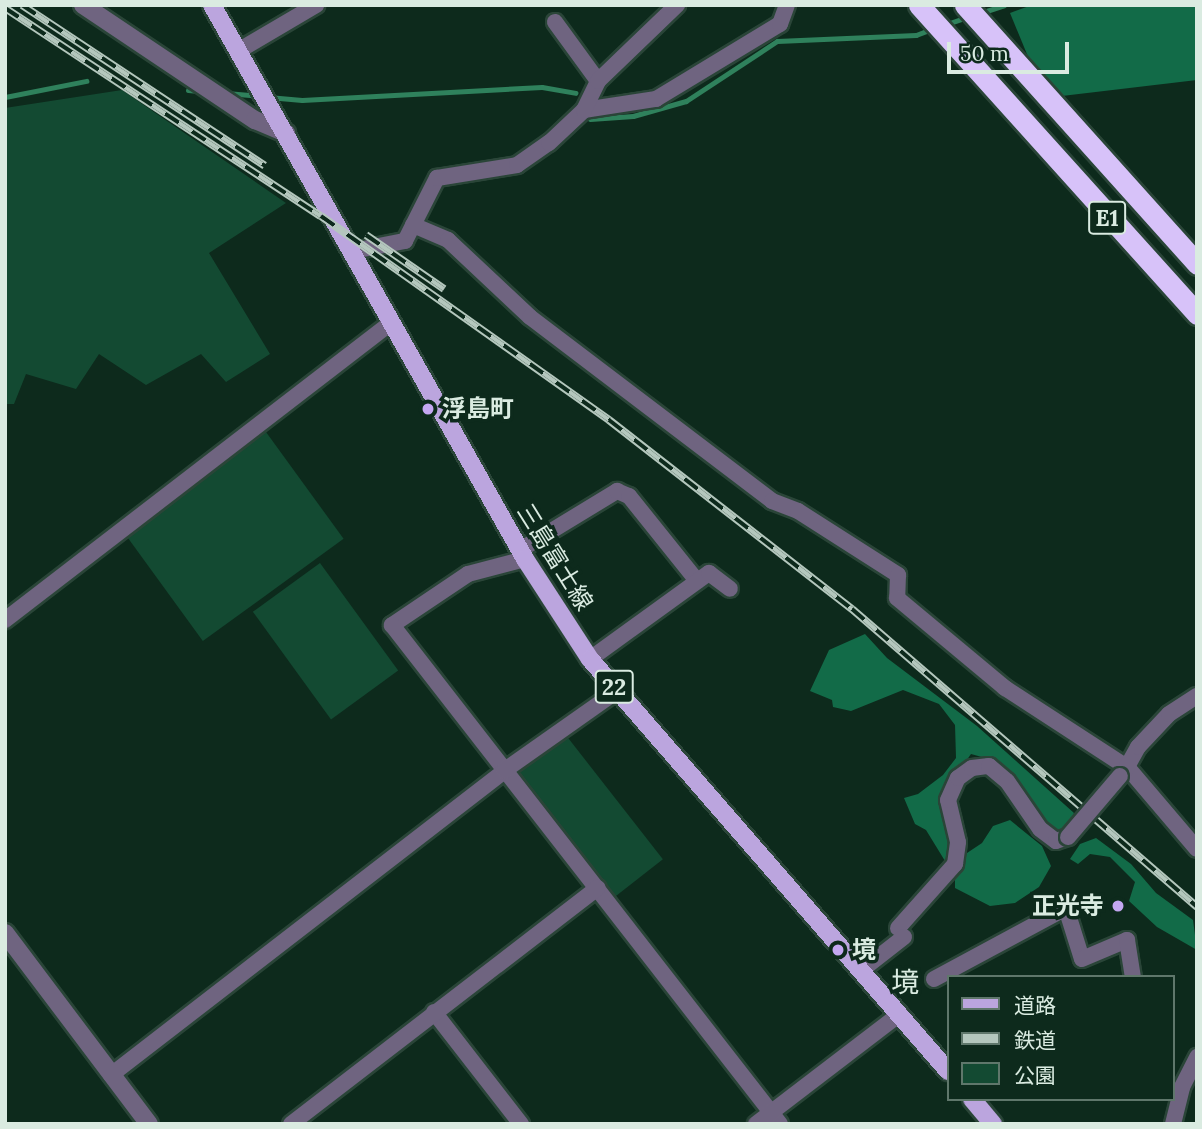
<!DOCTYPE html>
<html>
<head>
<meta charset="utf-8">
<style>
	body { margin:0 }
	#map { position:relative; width:1202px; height:1129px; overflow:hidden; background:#0d2a1c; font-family:Lora,"Noto Sans JP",serif }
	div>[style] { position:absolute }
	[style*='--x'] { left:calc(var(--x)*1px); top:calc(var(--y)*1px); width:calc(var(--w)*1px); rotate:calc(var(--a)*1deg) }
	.green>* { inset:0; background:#134a32; transform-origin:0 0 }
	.forest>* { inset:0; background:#126b48 }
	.stream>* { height:5px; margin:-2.5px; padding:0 2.5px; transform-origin:2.5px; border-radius:2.5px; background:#2f815c }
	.roads { filter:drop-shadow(2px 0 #2a4538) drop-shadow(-2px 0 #2a4538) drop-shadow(0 2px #2a4538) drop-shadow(0 -2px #2a4538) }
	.minor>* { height:16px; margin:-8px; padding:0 8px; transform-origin:8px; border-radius:8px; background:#6f6480 }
	.tertiary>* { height:18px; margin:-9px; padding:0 9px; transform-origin:9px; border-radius:9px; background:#6f6480 }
	.primary>* { height:18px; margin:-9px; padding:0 9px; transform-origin:9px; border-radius:9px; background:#bba5de }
	.motorway>* { height:21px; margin:-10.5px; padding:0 10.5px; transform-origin:10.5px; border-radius:10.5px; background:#d7c2f9 }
	.rail>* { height:8px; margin-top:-4px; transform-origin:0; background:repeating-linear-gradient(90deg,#0d2a1c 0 16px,#b4c7bd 0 32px); box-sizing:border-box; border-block:2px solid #b4c7bd }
	.bridges { filter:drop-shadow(2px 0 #2a4538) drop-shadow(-2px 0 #2a4538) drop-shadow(0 2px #2a4538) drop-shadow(0 -2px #2a4538) }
	.minor-bridge>* { height:16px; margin:-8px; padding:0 8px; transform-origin:8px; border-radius:8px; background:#6f6480 }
	.dots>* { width:19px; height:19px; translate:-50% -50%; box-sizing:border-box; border:4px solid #0d2a1c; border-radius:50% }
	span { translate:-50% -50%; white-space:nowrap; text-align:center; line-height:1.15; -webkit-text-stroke:7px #0d2a1c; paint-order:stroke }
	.shield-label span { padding:2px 5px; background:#0d2a1c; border:2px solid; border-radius:5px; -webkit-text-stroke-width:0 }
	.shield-label { font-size:23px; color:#daebe1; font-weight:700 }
	.poi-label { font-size:24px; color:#daebe1; font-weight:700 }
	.left { translate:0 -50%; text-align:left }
	.right { translate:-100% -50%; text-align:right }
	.street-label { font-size:24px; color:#daebe1 }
	.quarter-label { font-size:28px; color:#daebe1 }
	.frame { position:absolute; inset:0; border:7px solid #daebe1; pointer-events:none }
	.legend { position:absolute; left:947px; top:975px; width:228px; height:126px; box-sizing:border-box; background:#0d2a1c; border:2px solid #5f776b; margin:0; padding:9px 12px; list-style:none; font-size:21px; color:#daebe1 }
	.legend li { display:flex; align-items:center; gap:14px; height:35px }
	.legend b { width:35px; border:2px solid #5f776b }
	.scale { position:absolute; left:947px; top:42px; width:122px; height:32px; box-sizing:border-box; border:4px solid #daebe1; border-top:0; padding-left:9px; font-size:21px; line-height:24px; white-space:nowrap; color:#daebe1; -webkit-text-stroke:5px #0d2a1c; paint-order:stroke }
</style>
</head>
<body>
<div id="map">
	<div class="green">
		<i style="clip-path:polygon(122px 90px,286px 203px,209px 253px,270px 354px,226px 382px,201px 354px,146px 385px,99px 354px,76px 389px,26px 374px,14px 404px,5px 404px,5px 108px)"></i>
		<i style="left:266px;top:432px;width:132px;height:174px;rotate:54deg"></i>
		<i style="left:320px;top:563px;width:133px;height:83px;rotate:54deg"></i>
		<i style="left:565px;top:734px;width:159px;height:62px;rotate:52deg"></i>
	</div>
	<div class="forest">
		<i style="clip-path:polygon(1032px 5px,1197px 5px,1197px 80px,1045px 98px,1010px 13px)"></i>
		<i style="clip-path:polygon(865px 634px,887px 658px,977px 726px,1074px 813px,1068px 832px,1060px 840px,1029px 808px,996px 761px,971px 754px,940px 798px,951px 855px,945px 861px,926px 830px,915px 824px,904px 798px,918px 794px,943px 775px,956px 758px,955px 725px,939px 704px,903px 690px,851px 711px,833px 707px,832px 700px,810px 691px,829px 650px)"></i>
		<i style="clip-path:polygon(1010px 820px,1042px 846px,1051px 866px,1039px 887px,1015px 903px,990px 906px,955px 888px,955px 872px,964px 855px,982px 843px,993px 826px)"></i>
		<i style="clip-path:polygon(1096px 838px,1131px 864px,1156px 893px,1193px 920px,1197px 950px,1157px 927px,1129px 901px,1135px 882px,1110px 857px,1090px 854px,1078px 864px,1070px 859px,1080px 844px)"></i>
	</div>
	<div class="stream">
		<i style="--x:980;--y:13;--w:25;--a:-18"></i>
		<i style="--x:944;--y:25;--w:24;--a:-19"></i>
		<i style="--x:188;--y:90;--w:11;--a:5"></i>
		<i style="--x:226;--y:93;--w:32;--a:5"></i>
		<i style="--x:5;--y:97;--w:83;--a:-11.2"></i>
		<i style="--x:268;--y:97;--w:34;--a:5"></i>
		<i style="--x:302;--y:100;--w:240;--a:-3.1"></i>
		<i style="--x:542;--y:87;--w:34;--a:10"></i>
		<i style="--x:590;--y:119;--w:43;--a:-4"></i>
		<i style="--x:633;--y:116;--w:55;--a:-15.8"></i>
		<i style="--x:686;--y:101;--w:109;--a:-33.4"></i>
		<i style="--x:777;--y:41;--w:139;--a:-2.5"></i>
		<i style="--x:916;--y:35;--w:19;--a:-21"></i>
	</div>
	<div class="roads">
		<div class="minor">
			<i style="--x:555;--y:22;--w:73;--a:53.9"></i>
			<i style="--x:238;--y:51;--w:91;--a:-30.5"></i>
			<i style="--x:584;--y:110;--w:73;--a:-8.7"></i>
			<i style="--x:656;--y:99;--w:145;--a:-31.2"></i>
			<i style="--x:780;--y:24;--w:20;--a:-70"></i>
			<i style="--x:413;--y:225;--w:38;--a:23"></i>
			<i style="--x:448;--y:240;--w:112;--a:43.2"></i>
			<i style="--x:530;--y:317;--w:304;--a:37.2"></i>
			<i style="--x:772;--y:501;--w:28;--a:21"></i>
			<i style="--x:798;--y:511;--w:119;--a:32.6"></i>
			<i style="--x:898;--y:575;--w:23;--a:92"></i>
			<i style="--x:897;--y:598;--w:141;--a:39.8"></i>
			<i style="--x:1005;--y:688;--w:147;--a:33"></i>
			<i style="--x:1128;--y:768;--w:106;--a:49.6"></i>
			<i style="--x:353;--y:251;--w:53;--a:-10.9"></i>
			<i style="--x:405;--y:241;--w:71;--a:-63.1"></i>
			<i style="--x:437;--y:178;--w:81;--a:-9.2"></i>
			<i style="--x:517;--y:165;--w:39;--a:-35"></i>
			<i style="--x:549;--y:143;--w:48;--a:-43.3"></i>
			<i style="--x:584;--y:110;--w:32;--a:-64"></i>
			<i style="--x:598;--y:81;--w:110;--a:-43.9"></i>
			<i style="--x:520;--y:550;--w:114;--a:-31.3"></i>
			<i style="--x:617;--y:491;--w:13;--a:23"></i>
			<i style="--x:629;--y:496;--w:109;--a:51.3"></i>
			<i style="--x:525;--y:559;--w:59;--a:165.3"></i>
			<i style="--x:468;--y:574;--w:92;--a:146.1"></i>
			<i style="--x:392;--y:625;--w:632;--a:52.13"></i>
			<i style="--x:5;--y:620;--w:486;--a:-37.6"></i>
			<i style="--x:590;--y:659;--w:147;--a:-35.9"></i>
			<i style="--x:709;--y:573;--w:26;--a:37"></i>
			<i style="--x:1123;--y:774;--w:31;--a:-61"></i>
			<i style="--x:1138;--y:747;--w:45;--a:-46.8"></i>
			<i style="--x:1169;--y:714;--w:33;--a:-33"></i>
			<i style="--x:898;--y:928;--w:86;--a:-48.3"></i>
			<i style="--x:955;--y:864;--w:22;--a:-82"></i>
			<i style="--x:958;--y:842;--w:43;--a:-103.4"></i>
			<i style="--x:948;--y:800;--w:24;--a:-66"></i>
			<i style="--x:958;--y:778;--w:17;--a:-36"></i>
			<i style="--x:972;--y:768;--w:17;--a:-7"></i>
			<i style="--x:989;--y:766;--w:23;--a:40"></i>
			<i style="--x:1007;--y:781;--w:58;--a:55.5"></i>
			<i style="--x:1040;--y:829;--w:20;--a:37"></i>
			<i style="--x:1056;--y:841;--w:13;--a:-18"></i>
			<i style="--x:863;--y:969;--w:52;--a:-38"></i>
			<i style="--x:934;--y:979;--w:150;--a:-28.3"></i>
			<i style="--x:1066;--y:908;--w:53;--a:72.6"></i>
			<i style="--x:1082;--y:959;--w:49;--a:-22.9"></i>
			<i style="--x:1127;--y:940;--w:37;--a:81"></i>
			<i style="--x:434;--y:1012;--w:142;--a:52.2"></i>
			<i style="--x:111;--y:1075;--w:498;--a:-37.7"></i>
			<i style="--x:505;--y:770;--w:137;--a:-35.2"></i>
			<i style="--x:291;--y:1124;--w:387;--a:-37.6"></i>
			<i style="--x:756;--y:1124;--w:181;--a:-37.4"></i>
			<i style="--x:1173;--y:1124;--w:38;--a:-76"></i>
			<i style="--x:1182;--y:1087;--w:34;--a:-63"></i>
		</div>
		<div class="tertiary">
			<i style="--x:83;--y:5;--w:207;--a:33.8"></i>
			<i style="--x:255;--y:120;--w:34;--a:23"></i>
			<i style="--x:5;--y:933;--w:239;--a:53"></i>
		</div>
		<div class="primary">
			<i style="--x:212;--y:5;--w:636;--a:60.53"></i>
			<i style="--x:525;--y:559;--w:119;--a:57"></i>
			<i style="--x:590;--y:659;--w:546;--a:49.01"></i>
			<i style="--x:972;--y:1099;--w:33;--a:50"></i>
		</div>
		<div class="motorway">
			<i style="--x:919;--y:5;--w:416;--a:48"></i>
			<i style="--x:965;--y:5;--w:348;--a:48.1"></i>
		</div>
	</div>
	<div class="rail">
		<i style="--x:22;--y:5;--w:291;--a:33.5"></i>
		<i style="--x:5;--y:8;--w:378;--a:33.4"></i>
		<i style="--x:321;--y:216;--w:353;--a:35.3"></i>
		<i style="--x:609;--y:420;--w:308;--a:37.9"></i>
		<i style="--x:852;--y:609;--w:456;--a:40.8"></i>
		<i style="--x:366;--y:235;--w:95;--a:34.7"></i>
	</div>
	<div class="bridges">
		<div class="minor-bridge">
			<i style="--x:1068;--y:837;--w:80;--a:-49.6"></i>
		</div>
	</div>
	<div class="dots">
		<i style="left:428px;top:409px;background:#c4a7f1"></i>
		<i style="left:1118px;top:906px;background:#c4a7f1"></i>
		<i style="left:838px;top:950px;background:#c4a7f1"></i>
	</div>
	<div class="shield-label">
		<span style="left:1107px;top:218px">E1</span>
		<span style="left:614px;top:687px">22</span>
	</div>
	<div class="poi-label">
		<span class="left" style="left:442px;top:409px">浮島町</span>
		<span class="right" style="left:1104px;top:906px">正光寺</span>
		<span class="left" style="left:852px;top:950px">境</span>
	</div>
	<div class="street-label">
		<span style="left:555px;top:557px;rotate:58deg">三島富士線</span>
	</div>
	<div class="quarter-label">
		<span style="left:905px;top:982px">境</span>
	</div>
	<div class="frame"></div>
	<ul class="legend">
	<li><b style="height:9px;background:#bba5de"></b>道路</li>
	<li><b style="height:9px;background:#b4c7bd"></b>鉄道</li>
	<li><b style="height:19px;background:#134a32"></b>公園</li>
	</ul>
	<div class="scale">50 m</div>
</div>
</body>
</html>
